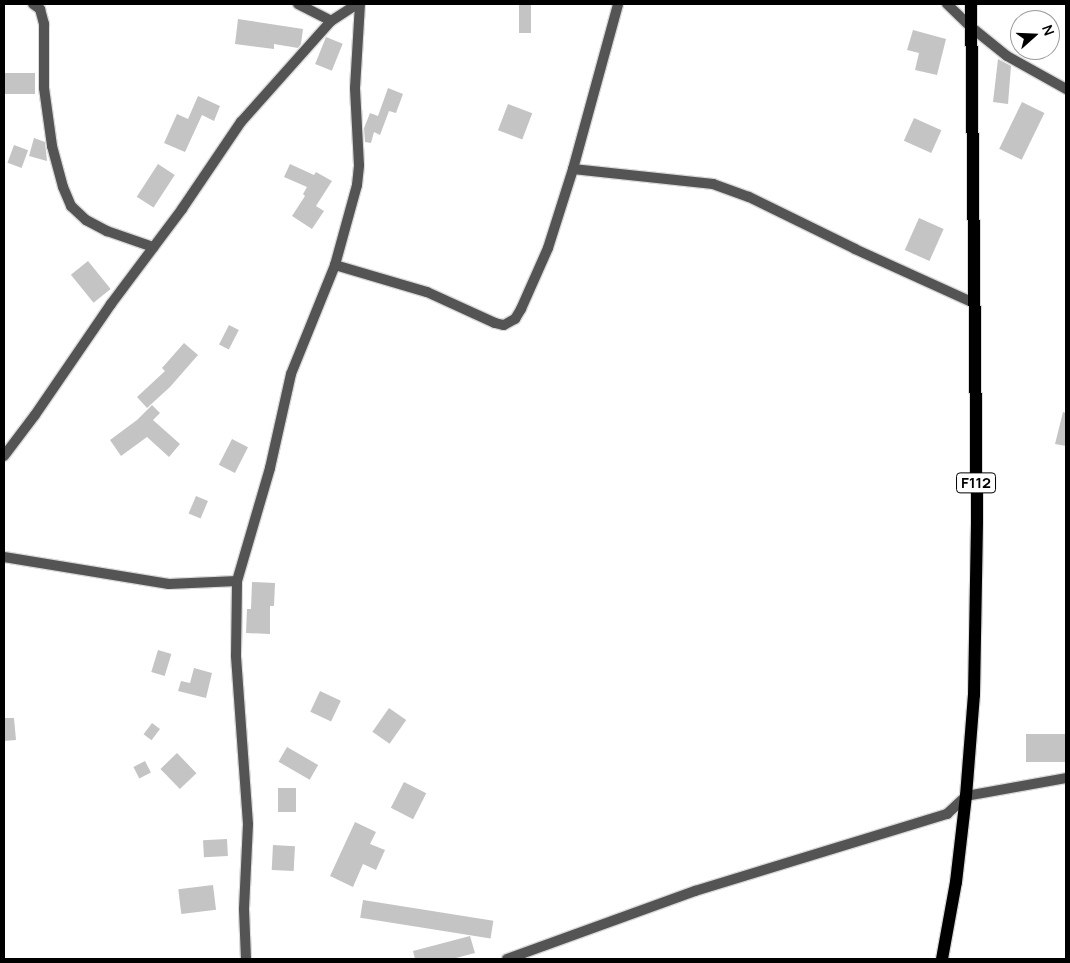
<!DOCTYPE html>
<html>
<head>
<meta charset="utf-8">
<style>
	body { margin:0 }
	#map { position:relative; width:1070px; height:963px; overflow:hidden; background:#fff; font-family:Manrope,sans-serif }
	div>[style] { position:absolute }
	[style*='--x'] { left:calc(var(--x)*1px); top:calc(var(--y)*1px); width:calc(var(--w)*1px); rotate:calc(var(--a)*1deg) }
	.building>* { inset:0; background:#c4c4c4; transform-origin:0 0 }
	.roads { filter:drop-shadow(1px 0 #dbdbdb) drop-shadow(-1px 0 #dbdbdb) drop-shadow(0 1px #dbdbdb) drop-shadow(0 -1px #dbdbdb) }
	.street>* { height:10px; margin:-5px; padding:0 5px; transform-origin:5px; border-radius:5px; background:#545454 }
	.primary>* { height:12px; margin:-6px; padding:0 6px; transform-origin:6px; border-radius:6px; background:#000 }
	span { translate:-50% -50%; white-space:nowrap; text-align:center; line-height:1.15; -webkit-text-stroke:4.5px #fff; paint-order:stroke }
	.shield-label span { padding:1px 4px; background:#fff; border:1px solid; border-radius:4px; -webkit-text-stroke-width:0 }
	.shield-label { font-size:15px; color:#000; font-weight:700 }
	.frame { position:absolute; inset:0; border:5px solid #000; pointer-events:none }
	.north { position:absolute; left:1010px; top:10px; width:50px; height:50px; box-sizing:border-box; background:#fff; border:1px solid #999; border-radius:50%; rotate:70deg; font-size:14px; font-weight:700; line-height:20px; text-align:center; color:#000 }
	.north::after { content:''; display:block; margin:auto; width:18px; height:22px; background:#000; clip-path:polygon(50% 0,100% 100%,50% 72%,0 100%) }
</style>
</head>
<body>
<div id="map">
	<div class="building">
		<i style="left:519px;top:4px;width:12px;height:29px"></i>
		<i style="clip-path:polygon(238px 19px,303px 29px,301px 44px,298px 48px,274px 44px,274px 49px,235px 44px)"></i>
		<i style="clip-path:polygon(913px 30px,946px 39px,937px 75px,915px 70px,919px 53px,907px 50px)"></i>
		<i style="left:326px;top:37px;width:18px;height:29px;rotate:22deg"></i>
		<i style="clip-path:polygon(998px 59px,1011px 66px,1008px 104px,993px 102px)"></i>
		<i style="left:5px;top:73px;width:30px;height:21px"></i>
		<i style="clip-path:polygon(388px 88px,403px 94px,396px 113px,389px 111px,380px 135px,374px 132px,371px 143px,365px 142px,364px 128px,370px 113px,378px 116px)"></i>
		<i style="clip-path:polygon(198px 96px,220px 106px,214px 121px,202px 115px,185px 152px,164px 143px,177px 114px,188px 119px)"></i>
		<i style="left:1022px;top:102px;width:25px;height:52px;rotate:26deg"></i>
		<i style="left:508px;top:104px;width:26px;height:28px;rotate:21deg"></i>
		<i style="left:914px;top:118px;width:30px;height:25px;rotate:24deg"></i>
		<i style="clip-path:polygon(34px 138px,45px 142px,47px 161px,29px 156px)"></i>
		<i style="left:14px;top:145px;width:15px;height:19px;rotate:20deg"></i>
		<i style="left:158px;top:164px;width:20px;height:39px;rotate:33deg"></i>
		<i style="clip-path:polygon(290px 164px,314px 175px,316px 172px,332px 181px,316px 206px,324px 211px,312px 229px,292px 216px,305px 196px,303px 194px,307px 187px,284px 177px)"></i>
		<i style="left:919px;top:218px;width:27px;height:35px;rotate:24deg"></i>
		<i style="left:88px;top:261px;width:36px;height:22px;rotate:51deg"></i>
		<i style="left:229px;top:325px;width:11px;height:22px;rotate:27deg"></i>
		<i style="clip-path:polygon(184px 343px,198px 355px,170px 387px,147px 408px,137px 397px,165px 371px,162px 368px)"></i>
		<i style="clip-path:polygon(152px 405px,160px 413px,153px 420px,180px 444px,169px 457px,147px 437px,121px 456px,110px 440px,137px 420px)"></i>
		<i style="clip-path:polygon(1063px 412px,1066px 413px,1066px 446px,1055px 444px)"></i>
		<i style="left:232px;top:439px;width:18px;height:29px;rotate:27deg"></i>
		<i style="left:196px;top:496px;width:13px;height:19px;rotate:23deg"></i>
		<i style="clip-path:polygon(252px 582px,275px 583px,274px 606px,270px 606px,270px 634px,246px 633px,247px 609px,251px 609px)"></i>
		<i style="left:158px;top:650px;width:14px;height:23px;rotate:17deg"></i>
		<i style="clip-path:polygon(194px 668px,212px 673px,206px 698px,178px 691px,181px 681px,190px 683px)"></i>
		<i style="left:320px;top:691px;width:23px;height:23px;rotate:25deg"></i>
		<i style="left:389px;top:708px;width:21px;height:29px;rotate:35deg"></i>
		<i style="clip-path:polygon(4px 718px,14px 718px,16px 740px,4px 741px)"></i>
		<i style="left:152px;top:723px;width:10px;height:14px;rotate:37deg"></i>
		<i style="left:1026px;top:734px;width:40px;height:28px"></i>
		<i style="left:287px;top:747px;width:36px;height:17px;rotate:30deg"></i>
		<i style="left:177px;top:753px;width:28px;height:23px;rotate:46deg"></i>
		<i style="left:145px;top:761px;width:13px;height:13px;rotate:63deg"></i>
		<i style="left:404px;top:782px;width:25px;height:29px;rotate:27deg"></i>
		<i style="left:278px;top:788px;width:18px;height:24px"></i>
		<i style="clip-path:polygon(355px 822px,376px 832px,370px 844px,385px 850px,376px 870px,363px 864px,353px 887px,330px 876px)"></i>
		<i style="left:227px;top:839px;width:17px;height:24px;rotate:87deg"></i>
		<i style="left:273px;top:845px;width:22px;height:25px;rotate:3deg"></i>
		<i style="left:213px;top:885px;width:25px;height:35px;rotate:83deg"></i>
		<i style="left:363px;top:900px;width:132px;height:18px;rotate:9deg"></i>
		<i style="clip-path:polygon(470px 936px,475px 953px,452px 959px,415px 959px,413px 951px)"></i>
	</div>
	<div class="roads">
		<div class="street">
			<i style="--x:33;--y:4;--w:9;--a:36"></i>
			<i style="--x:40;--y:9;--w:16;--a:75"></i>
			<i style="--x:44;--y:24;--w:64;--a:90"></i>
			<i style="--x:44;--y:88;--w:59;--a:82.1"></i>
			<i style="--x:52;--y:146;--w:42;--a:75"></i>
			<i style="--x:63;--y:187;--w:21;--a:67"></i>
			<i style="--x:71;--y:206;--w:21;--a:43"></i>
			<i style="--x:86;--y:220;--w:24;--a:28"></i>
			<i style="--x:107;--y:231;--w:49;--a:19.2"></i>
			<i style="--x:298;--y:4;--w:37;--a:27"></i>
			<i style="--x:947;--y:4;--w:33;--a:44"></i>
			<i style="--x:971;--y:27;--w:46;--a:38.9"></i>
			<i style="--x:1007;--y:56;--w:68;--a:29.2"></i>
			<i style="--x:573;--y:169;--w:141;--a:6.1"></i>
			<i style="--x:713;--y:184;--w:38;--a:20"></i>
			<i style="--x:749;--y:197;--w:118;--a:26.1"></i>
			<i style="--x:855;--y:249;--w:131;--a:24.4"></i>
			<i style="--x:335;--y:265;--w:96;--a:16.4"></i>
			<i style="--x:427;--y:292;--w:75;--a:24.5"></i>
			<i style="--x:495;--y:323;--w:9;--a:13"></i>
			<i style="--x:504;--y:325;--w:13;--a:-29"></i>
			<i style="--x:515;--y:319;--w:12;--a:-59"></i>
			<i style="--x:521;--y:309;--w:67;--a:-66.1"></i>
			<i style="--x:548;--y:248;--w:83;--a:-72.4"></i>
			<i style="--x:573;--y:169;--w:171;--a:-74.7"></i>
			<i style="--x:4;--y:456;--w:51;--a:-52.9"></i>
			<i style="--x:35;--y:415;--w:135;--a:-55.6"></i>
			<i style="--x:111;--y:304;--w:119;--a:-53.2"></i>
			<i style="--x:182;--y:209;--w:105;--a:-55.9"></i>
			<i style="--x:241;--y:122;--w:135;--a:-48.3"></i>
			<i style="--x:331;--y:21;--w:31;--a:-33"></i>
			<i style="--x:4;--y:557;--w:167;--a:9.3"></i>
			<i style="--x:169;--y:584;--w:68;--a:-2.5"></i>
			<i style="--x:246;--y:959;--w:50;--a:-92.3"></i>
			<i style="--x:244;--y:909;--w:85;--a:-87.3"></i>
			<i style="--x:248;--y:824;--w:169;--a:-94.1"></i>
			<i style="--x:236;--y:655;--w:74;--a:-89.2"></i>
			<i style="--x:237;--y:581;--w:118;--a:-73.7"></i>
			<i style="--x:270;--y:468;--w:96;--a:-77.4"></i>
			<i style="--x:291;--y:374;--w:118;--a:-68"></i>
			<i style="--x:335;--y:265;--w:83;--a:-74.6"></i>
			<i style="--x:357;--y:185;--w:20;--a:-84"></i>
			<i style="--x:359;--y:165;--w:77;--a:-93"></i>
			<i style="--x:355;--y:88;--w:84;--a:-86.6"></i>
			<i style="--x:507;--y:959;--w:200;--a:-19.9"></i>
			<i style="--x:695;--y:891;--w:264;--a:-17"></i>
			<i style="--x:947;--y:814;--w:26;--a:-43"></i>
			<i style="--x:966;--y:796;--w:102;--a:-10.2"></i>
		</div>
		<div class="primary">
			<i style="--x:942;--y:959;--w:78;--a:-79.7"></i>
			<i style="--x:956;--y:882;--w:87;--a:-83.4"></i>
			<i style="--x:966;--y:796;--w:101;--a:-85.5"></i>
			<i style="--x:974;--y:695;--w:173;--a:-89"></i>
			<i style="--x:977;--y:522;--w:518;--a:-90.66"></i>
		</div>
	</div>
	<div class="shield-label">
		<span style="left:976px;top:483px">F112</span>
	</div>
	<div class="frame"></div>
	<div class="north">N</div>
</div>
</body>
</html>
